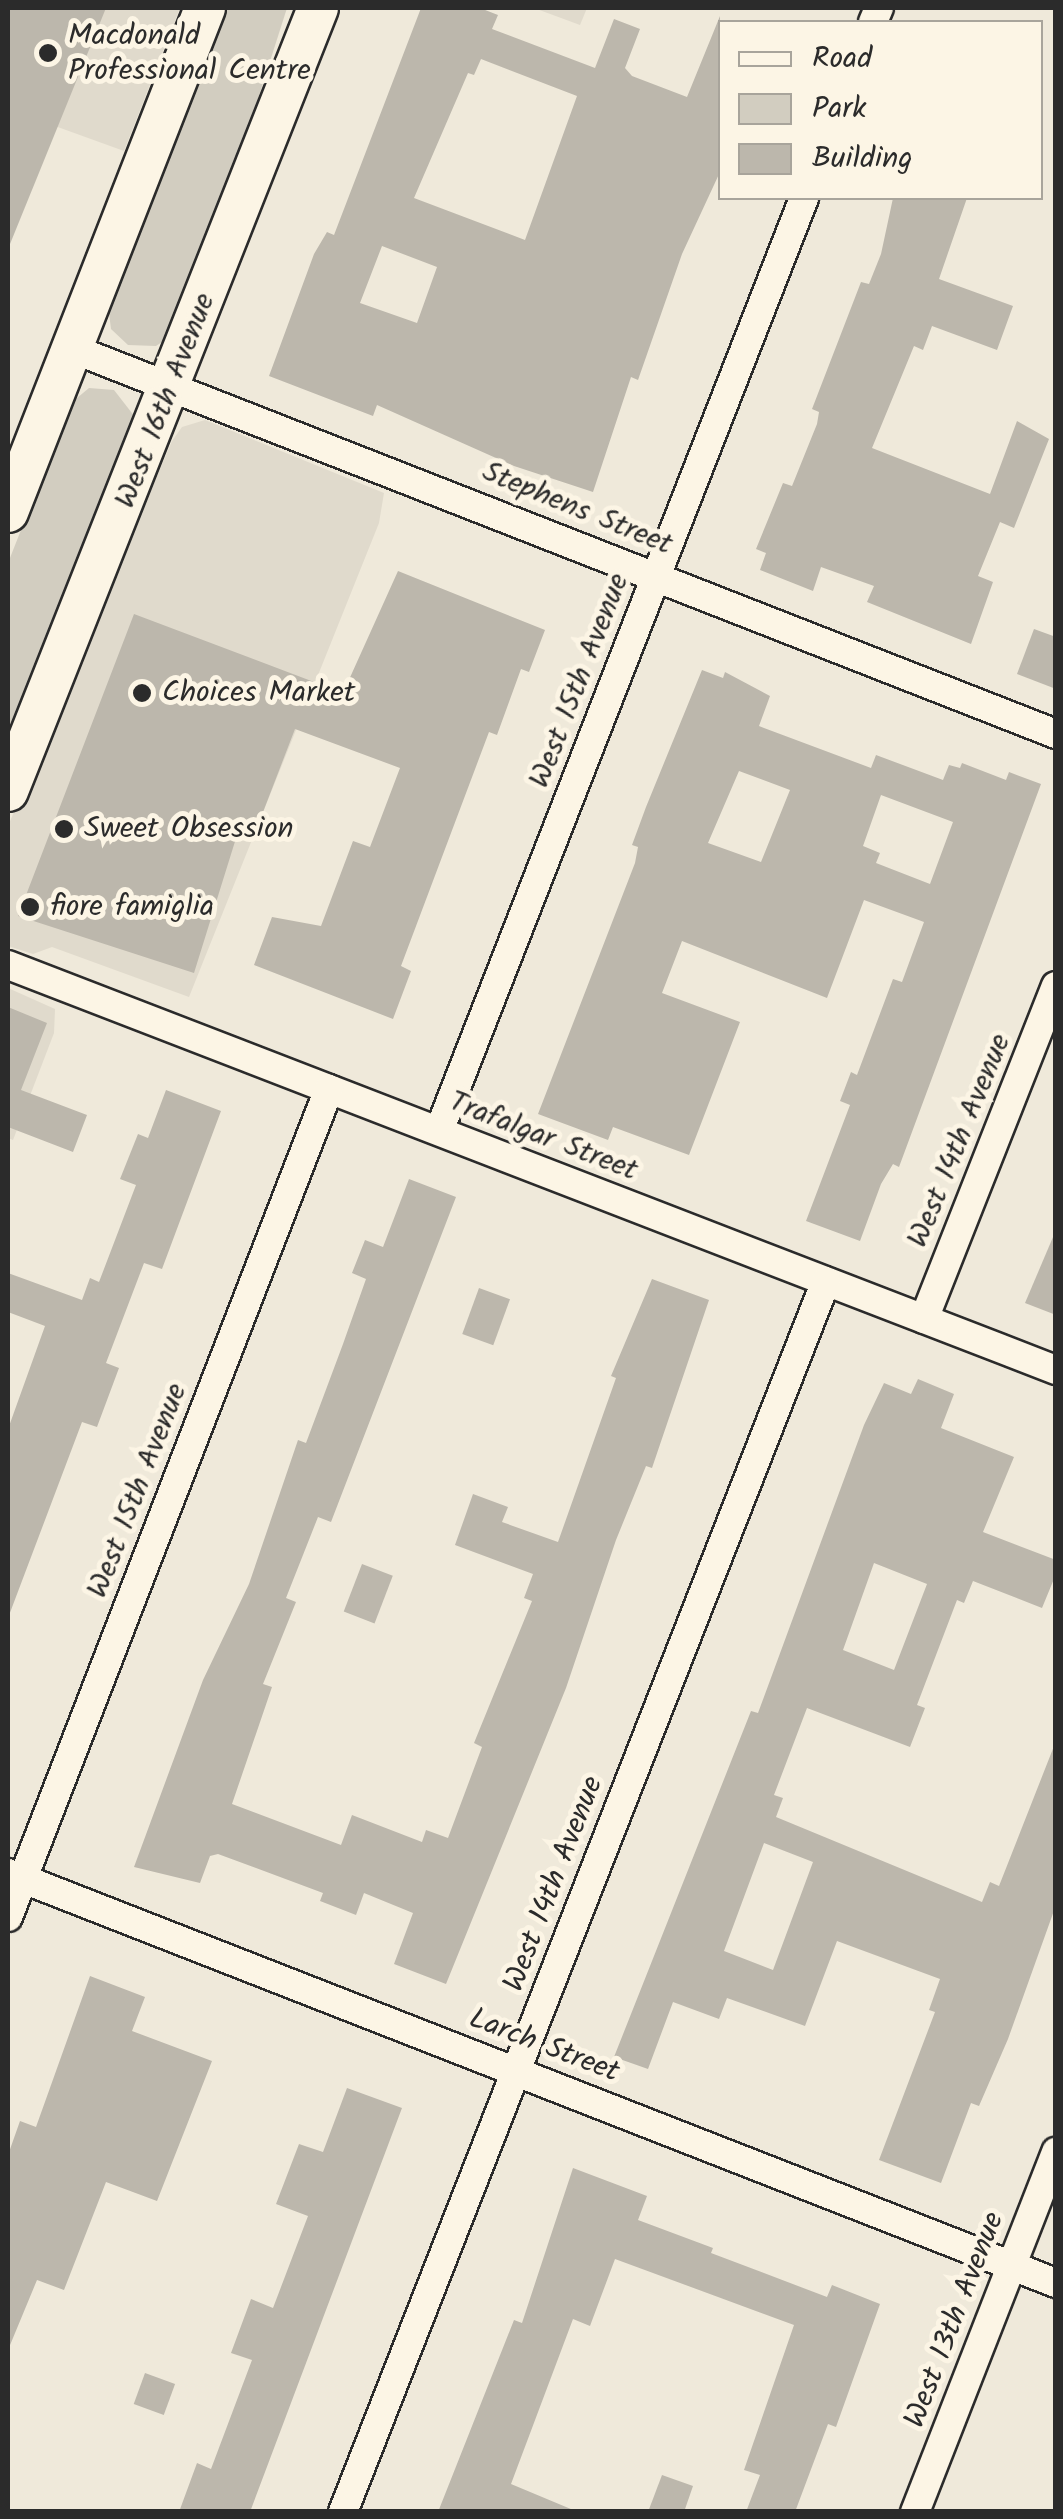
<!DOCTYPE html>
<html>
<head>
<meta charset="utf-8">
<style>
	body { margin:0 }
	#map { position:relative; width:1063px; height:2519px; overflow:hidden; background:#efe9da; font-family:Kalam,sans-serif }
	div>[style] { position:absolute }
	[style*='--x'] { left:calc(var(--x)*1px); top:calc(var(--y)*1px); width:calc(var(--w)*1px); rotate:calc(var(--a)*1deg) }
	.built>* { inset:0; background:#e0dacc }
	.green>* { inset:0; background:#d2cdc0 }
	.building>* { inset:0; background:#bcb7ac; transform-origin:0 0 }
	.roads { filter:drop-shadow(2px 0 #2b2b2b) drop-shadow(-2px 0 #2b2b2b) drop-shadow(0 2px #2b2b2b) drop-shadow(0 -2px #2b2b2b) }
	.street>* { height:28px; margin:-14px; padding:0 14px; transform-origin:14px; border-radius:14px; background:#fcf5e5 }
	.secondary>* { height:40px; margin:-20px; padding:0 20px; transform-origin:20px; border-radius:20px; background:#fcf5e5 }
	.dots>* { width:28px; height:28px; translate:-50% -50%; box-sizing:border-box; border:5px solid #fcf5e5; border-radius:50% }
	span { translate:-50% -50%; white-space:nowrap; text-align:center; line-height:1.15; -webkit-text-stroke:10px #fcf5e5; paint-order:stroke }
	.poi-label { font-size:30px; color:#2b2b2b }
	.left { translate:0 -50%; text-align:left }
	.street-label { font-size:30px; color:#2b2b2b }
	.frame { position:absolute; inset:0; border:10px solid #2b2b2b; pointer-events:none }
	.legend { position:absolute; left:718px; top:20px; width:325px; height:180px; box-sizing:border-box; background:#fcf5e5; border:2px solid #a8a49b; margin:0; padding:12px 18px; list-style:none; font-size:30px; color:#2b2b2b }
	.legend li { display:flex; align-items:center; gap:20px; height:50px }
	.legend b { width:50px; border:2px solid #a8a49b }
</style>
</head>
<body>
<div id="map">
	<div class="built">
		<i style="clip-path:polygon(8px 8px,180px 8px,124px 151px,8px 109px)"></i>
		<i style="clip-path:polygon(534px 8px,587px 8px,580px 25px)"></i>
		<i style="clip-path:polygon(205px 420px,384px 493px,379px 523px,189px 997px,52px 947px,33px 954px,8px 946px,8px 826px,172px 441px,182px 427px)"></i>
		<i style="clip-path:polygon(8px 988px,55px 1009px,54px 1033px,13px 1140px,8px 1138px)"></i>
	</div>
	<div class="green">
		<i style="clip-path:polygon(225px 8px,287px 8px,225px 202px,168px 338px,156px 346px,128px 345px,111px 329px,108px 305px)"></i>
		<i style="clip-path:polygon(89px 388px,114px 390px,135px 417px,8px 754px,8px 563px,71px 403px)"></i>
	</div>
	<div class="building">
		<i style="clip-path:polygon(8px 8px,106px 8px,10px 244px,8px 244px)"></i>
		<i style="clip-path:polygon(evenodd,421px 8px,480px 8px,498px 15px,492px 29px,595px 68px,614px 19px,640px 29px,625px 68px,632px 76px,687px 97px,720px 16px,720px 172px,682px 254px,638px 380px,631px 377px,593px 492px,514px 466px,377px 405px,373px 416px,269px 376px,314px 254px,327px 232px,334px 235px,421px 8px,481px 59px,577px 96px,525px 240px,414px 198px,468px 73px,474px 75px,481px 59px,421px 8px,382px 246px,437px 267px,417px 323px,360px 303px,382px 246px)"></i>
		<i style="clip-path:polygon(893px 198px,967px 198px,939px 279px,1013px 306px,997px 350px,932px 326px,923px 350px,914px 346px,872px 448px,990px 494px,1017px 421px,1049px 439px,1014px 528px,1000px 522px,978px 576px,993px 582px,971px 644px,867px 602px,874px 586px,821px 567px,813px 591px,760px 570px,766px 553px,756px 549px,783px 483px,792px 486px,817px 424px,819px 412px,812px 409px,861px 282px,869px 284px,881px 254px)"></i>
		<i style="clip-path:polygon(398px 571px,545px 630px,529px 672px,521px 669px,497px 735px,489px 732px,401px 966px,411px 971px,393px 1019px,254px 965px,272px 917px,321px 926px,353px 841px,370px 847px,400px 768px,295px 729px,258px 825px,242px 819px,194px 973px,18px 916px,134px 614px,343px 693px)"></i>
		<i style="clip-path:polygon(1034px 629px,1056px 637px,1056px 689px,1017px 674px)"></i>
		<i style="clip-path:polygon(evenodd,702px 670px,723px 678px,725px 672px,770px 696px,759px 726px,871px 768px,876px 755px,943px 780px,949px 765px,960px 768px,962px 763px,1006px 780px,1009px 772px,1041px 784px,899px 1167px,893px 1164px,881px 1184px,860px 1241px,806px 1221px,850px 1105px,840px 1101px,851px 1072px,857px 1075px,893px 979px,902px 982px,924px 922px,864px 900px,827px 998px,682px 941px,662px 993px,740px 1022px,689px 1155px,613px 1127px,608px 1140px,538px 1114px,635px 863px,638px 847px,632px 845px,646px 807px,702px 670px,739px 771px,790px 790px,761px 862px,708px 843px,739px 771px,702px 670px,881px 795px,953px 822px,930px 884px,876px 863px,880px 853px,863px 846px,881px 795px)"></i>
		<i style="clip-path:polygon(8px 1007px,47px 1023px,21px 1090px,87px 1115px,73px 1152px,8px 1127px)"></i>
		<i style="clip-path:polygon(166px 1090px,221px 1111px,162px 1269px,144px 1263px,106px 1363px,119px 1368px,97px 1427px,82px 1422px,8px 1618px,8px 1429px,45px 1326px,8px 1312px,8px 1273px,82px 1300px,90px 1278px,99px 1282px,136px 1185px,120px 1179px,138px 1134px,148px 1138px)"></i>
		<i style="clip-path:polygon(409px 1179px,456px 1197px,331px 1522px,318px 1517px,286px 1598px,296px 1602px,263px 1684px,272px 1687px,232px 1804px,341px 1845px,352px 1815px,422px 1842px,426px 1830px,448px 1838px,482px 1747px,474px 1743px,532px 1601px,524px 1598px,533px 1574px,455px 1545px,473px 1494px,508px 1507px,502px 1522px,558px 1542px,616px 1378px,611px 1376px,652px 1279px,709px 1300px,652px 1468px,646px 1466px,616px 1540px,566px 1688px,446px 1984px,394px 1964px,413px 1913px,364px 1893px,356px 1915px,320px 1901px,323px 1893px,218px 1854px,210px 1856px,200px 1883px,134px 1867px,203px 1680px,249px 1584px,298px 1440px,306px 1443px,343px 1344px,366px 1279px,352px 1273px,365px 1240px,383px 1247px)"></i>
		<i style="clip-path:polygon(1056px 1230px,1056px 1315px,1025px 1303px)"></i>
		<i style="left:479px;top:1288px;width:33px;height:49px;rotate:20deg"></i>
		<i style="clip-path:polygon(evenodd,918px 1379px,954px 1394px,941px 1428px,1014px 1457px,983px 1532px,1056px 1560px,1056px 1574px,1042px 1608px,973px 1581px,964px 1603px,957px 1600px,917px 1705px,925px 1708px,910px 1747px,807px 1708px,774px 1795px,783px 1798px,776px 1817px,982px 1902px,990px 1882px,999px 1886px,1056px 1741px,1056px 1905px,1008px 2039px,979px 2106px,971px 2103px,941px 2183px,879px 2160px,935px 2012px,929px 2010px,940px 1979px,837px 1941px,805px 2026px,727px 1998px,719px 2019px,673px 2002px,648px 2069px,614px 2057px,751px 1711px,758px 1713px,864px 1425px,884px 1383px,911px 1394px,918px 1379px,874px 1563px,927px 1584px,894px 1670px,843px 1650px,874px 1563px,918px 1379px,764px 1843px,813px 1862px,773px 1970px,724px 1951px,764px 1843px)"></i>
		<i style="left:362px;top:1564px;width:33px;height:51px;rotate:21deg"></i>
		<i style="clip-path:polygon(90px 1976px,145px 1997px,132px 2031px,212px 2061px,157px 2201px,106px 2182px,64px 2290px,37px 2280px,8px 2350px,8px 2155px,20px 2121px,36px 2127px)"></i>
		<i style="clip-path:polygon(347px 2088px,402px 2108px,250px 2512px,179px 2512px,197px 2463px,211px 2469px,252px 2360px,231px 2353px,251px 2299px,273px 2308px,308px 2216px,276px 2204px,299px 2144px,323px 2152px)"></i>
		<i style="clip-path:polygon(573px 2168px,647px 2196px,638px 2220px,713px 2248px,711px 2253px,827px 2297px,832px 2285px,880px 2304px,836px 2427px,828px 2424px,795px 2512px,746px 2512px,760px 2475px,744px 2470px,794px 2325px,615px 2259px,590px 2326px,573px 2319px,511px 2484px,578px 2512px,438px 2512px,514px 2320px,522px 2323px)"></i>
		<i style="left:145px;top:2373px;width:32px;height:33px;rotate:20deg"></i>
		<i style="clip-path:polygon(662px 2475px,693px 2486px,684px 2512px,648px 2512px)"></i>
	</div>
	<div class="roads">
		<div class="street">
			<i style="--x:873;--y:22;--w:15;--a:-67"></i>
			<i style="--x:73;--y:349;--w:1056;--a:21.39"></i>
			<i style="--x:8;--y:965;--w:1124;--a:21.13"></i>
			<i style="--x:439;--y:1131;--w:1002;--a:-68.63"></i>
			<i style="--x:924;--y:1319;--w:358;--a:-68.4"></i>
			<i style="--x:8;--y:1873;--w:1125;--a:21.37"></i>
			<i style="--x:8;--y:1917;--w:888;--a:-68.81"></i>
			<i style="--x:343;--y:2512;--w:1322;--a:-68.58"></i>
			<i style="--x:915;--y:2512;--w:387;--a:-68.6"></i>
		</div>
		<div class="secondary">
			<i style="--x:8;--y:512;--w:541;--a:-68.65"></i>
			<i style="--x:8;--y:791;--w:842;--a:-68.4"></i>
		</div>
	</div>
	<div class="dots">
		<i style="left:48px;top:53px;background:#2b2b2b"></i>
		<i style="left:142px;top:693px;background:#2b2b2b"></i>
		<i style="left:64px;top:829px;background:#2b2b2b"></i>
		<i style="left:30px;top:907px;background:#2b2b2b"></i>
	</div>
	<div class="poi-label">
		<span class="left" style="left:68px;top:53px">Macdonald<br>Professional Centre</span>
		<span class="left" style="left:162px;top:693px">Choices Market</span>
		<span class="left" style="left:84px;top:829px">Sweet Obsession</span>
		<span class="left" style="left:50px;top:907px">fiore famiglia</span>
	</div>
	<div class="street-label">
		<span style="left:166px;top:401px;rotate:-69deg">West 16th Avenue</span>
		<span style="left:577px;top:509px;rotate:22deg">Stephens Street</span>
		<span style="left:580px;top:681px;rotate:-69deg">West 15th Avenue</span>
		<span style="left:543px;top:1137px;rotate:21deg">Trafalgar Street</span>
		<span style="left:960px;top:1141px;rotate:-68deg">West 14th Avenue</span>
		<span style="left:138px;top:1491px;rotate:-69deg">West 15th Avenue</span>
		<span style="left:554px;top:1884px;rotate:-69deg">West 14th Avenue</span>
		<span style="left:544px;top:2046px;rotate:21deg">Larch Street</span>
		<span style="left:955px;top:2320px;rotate:-69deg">West 13th Avenue</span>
	</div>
	<div class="frame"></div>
	<ul class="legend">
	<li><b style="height:12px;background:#fcf5e5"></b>Road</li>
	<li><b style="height:28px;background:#d2cdc0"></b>Park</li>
	<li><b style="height:28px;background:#bcb7ac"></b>Building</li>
	</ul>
</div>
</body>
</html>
